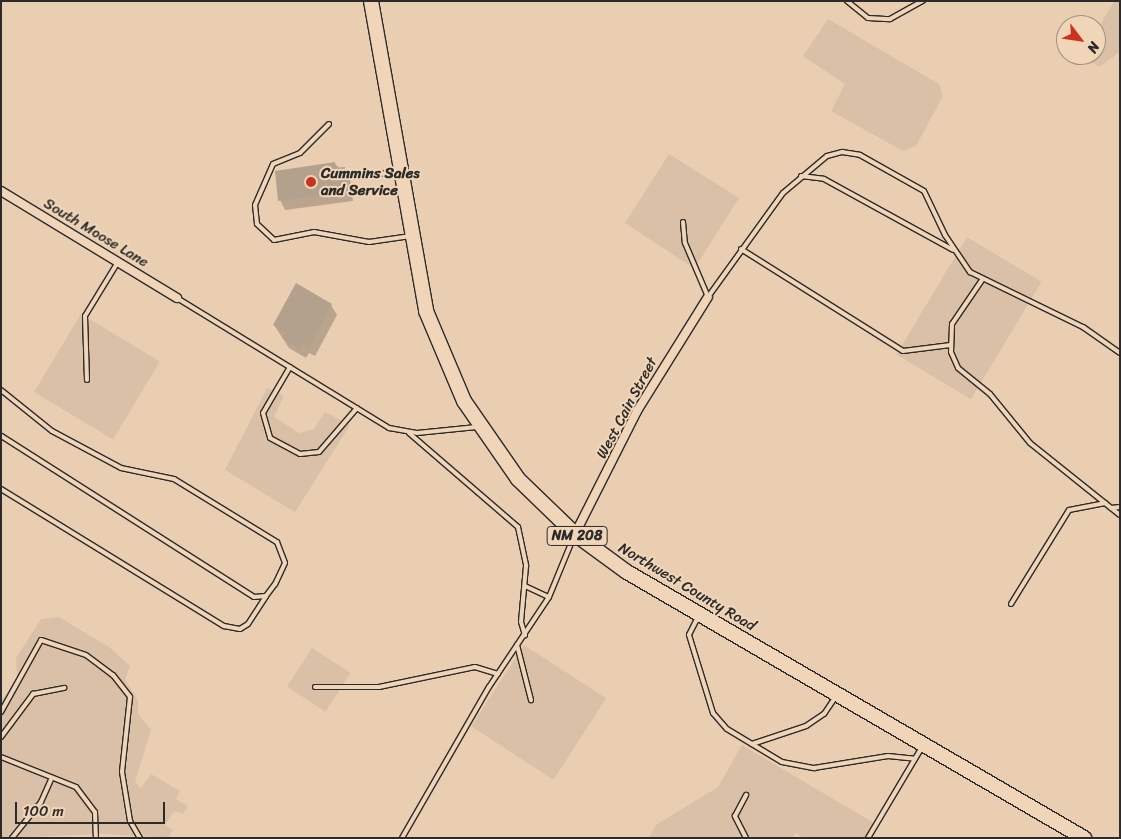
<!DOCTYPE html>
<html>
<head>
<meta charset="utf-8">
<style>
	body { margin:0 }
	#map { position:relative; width:1121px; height:839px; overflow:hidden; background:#e9ceb2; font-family:Sriracha,sans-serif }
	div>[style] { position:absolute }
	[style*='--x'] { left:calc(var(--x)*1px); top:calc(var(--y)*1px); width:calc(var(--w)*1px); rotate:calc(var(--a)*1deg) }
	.built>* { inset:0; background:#d9c0a7; transform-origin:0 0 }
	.shadow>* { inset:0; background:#0003 }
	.building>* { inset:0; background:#b3a08d }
	.roads { filter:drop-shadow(1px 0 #2b2b2b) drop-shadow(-1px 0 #2b2b2b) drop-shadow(0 1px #2b2b2b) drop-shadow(0 -1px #2b2b2b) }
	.service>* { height:4px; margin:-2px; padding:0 2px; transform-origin:2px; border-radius:2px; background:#f1d5b8 }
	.minor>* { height:8px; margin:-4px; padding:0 4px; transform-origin:4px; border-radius:4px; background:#f1d5b8 }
	.trunk>* { height:14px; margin:-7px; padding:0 7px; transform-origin:7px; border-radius:7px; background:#f1d5b8 }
	.dots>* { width:14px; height:14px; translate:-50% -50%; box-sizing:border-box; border:2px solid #f1d5b8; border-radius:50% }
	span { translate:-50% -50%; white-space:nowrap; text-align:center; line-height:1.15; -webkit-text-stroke:4px #f1d5b8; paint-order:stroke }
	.shield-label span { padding:1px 4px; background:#f1d5b8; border:1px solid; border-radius:4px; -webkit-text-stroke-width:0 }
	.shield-label { font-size:14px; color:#2b2b2b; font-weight:700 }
	.poi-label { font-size:15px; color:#2b2b2b; font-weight:700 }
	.left { translate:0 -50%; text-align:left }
	.street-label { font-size:15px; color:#2b2b2b }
	.frame { position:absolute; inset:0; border:2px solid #2b2b2b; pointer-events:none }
	.north { position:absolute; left:1056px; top:15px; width:50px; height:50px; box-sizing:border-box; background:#f1d5b8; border:1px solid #a29180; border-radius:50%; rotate:121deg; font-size:14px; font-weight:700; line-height:20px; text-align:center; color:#2b2b2b }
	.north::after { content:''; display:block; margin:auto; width:18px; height:22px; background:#c8321e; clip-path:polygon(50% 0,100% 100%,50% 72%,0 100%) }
	.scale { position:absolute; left:15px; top:802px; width:150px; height:22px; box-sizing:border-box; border:2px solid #2b2b2b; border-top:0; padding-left:6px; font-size:15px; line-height:18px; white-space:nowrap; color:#2b2b2b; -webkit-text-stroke:4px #f1d5b8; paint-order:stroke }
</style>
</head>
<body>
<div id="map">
	<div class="built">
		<i style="clip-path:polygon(1114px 1px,1120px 1px,1120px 52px,1099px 67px,1083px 55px,1096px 55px,1096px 32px)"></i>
		<i style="clip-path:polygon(828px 19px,939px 84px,943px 96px,916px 146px,903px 151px,831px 111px,845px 84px,803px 56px)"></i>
		<i style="clip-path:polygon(669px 154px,739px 198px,698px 263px,689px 265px,625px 223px)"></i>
		<i style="left:967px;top:237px;width:87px;height:137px;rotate:31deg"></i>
		<i style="left:81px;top:314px;width:92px;height:91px;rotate:31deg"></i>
		<i style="clip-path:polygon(267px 388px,284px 396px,274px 417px,299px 433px,314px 429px,325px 412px,350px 425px,295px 512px,225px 470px)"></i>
		<i style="clip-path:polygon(59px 617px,109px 647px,130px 666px,125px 679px,138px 701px,138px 714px,151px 730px,135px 782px,141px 788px,151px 774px,180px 791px,176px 799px,188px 806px,183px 814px,174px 811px,165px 825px,173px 830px,168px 838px,103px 834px,1px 838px,1px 702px,17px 677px,16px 658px,41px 619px)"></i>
		<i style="left:524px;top:645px;width:98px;height:97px;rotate:33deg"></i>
		<i style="left:312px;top:648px;width:46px;height:46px;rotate:33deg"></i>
		<i style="clip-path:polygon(742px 745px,874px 823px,865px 838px,803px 838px,795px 833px,793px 838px,649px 838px,656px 825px,718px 787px)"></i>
	</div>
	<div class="shadow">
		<i style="clip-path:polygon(335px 164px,350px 178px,353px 201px,285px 210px,280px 200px)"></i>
		<i style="clip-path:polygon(331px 305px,337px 315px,315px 356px,309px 353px,306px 358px,289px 348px,274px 325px)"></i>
	</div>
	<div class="building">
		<i style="clip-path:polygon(335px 162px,336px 168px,345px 167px,348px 191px,278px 201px,275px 171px)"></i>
		<i style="clip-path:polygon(296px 283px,332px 304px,309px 347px,303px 344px,300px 349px,282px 338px,285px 333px,273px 325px)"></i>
	</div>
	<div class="roads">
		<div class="service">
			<i style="--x:847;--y:1;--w:27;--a:39"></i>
			<i style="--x:868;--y:18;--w:22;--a:3"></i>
			<i style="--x:890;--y:19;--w:38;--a:-29"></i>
			<i style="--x:329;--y:124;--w:41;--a:135"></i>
			<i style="--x:300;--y:153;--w:29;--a:158"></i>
			<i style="--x:273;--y:164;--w:45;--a:113.7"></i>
			<i style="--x:255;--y:205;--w:19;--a:84"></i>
			<i style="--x:257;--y:224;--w:23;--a:43"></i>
			<i style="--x:274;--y:240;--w:41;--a:-11.3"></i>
			<i style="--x:314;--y:232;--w:56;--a:10.3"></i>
			<i style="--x:369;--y:242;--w:42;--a:-8.1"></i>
			<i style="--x:801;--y:176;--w:23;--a:7"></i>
			<i style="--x:824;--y:179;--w:147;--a:28.8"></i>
			<i style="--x:361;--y:177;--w:37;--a:-9"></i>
			<i style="--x:683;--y:222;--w:21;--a:85"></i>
			<i style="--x:685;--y:243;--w:59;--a:66.9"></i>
			<i style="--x:741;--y:249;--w:191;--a:32.2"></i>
			<i style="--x:903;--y:351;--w:48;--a:-7.1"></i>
			<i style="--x:982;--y:280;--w:53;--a:124.3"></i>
			<i style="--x:952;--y:324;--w:28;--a:92"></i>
			<i style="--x:951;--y:352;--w:17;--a:66"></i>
			<i style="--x:958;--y:368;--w:41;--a:39.1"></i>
			<i style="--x:990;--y:394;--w:63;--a:50.8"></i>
			<i style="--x:1030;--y:443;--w:115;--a:38.7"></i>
			<i style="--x:708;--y:297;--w:128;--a:-54.2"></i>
			<i style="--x:783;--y:193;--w:57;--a:-40.1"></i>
			<i style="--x:827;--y:156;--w:16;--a:-15"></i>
			<i style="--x:842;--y:152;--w:18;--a:9"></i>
			<i style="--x:860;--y:155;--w:73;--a:29.4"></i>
			<i style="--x:924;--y:191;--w:49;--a:64.5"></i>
			<i style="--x:945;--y:235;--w:45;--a:56"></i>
			<i style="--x:970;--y:272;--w:126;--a:26"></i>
			<i style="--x:1083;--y:327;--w:45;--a:35.1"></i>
			<i style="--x:177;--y:298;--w:249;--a:31.5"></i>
			<i style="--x:389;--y:428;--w:28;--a:10"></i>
			<i style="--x:417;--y:433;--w:60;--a:-5.7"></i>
			<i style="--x:290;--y:367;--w:53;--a:120.4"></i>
			<i style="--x:263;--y:413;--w:26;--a:74"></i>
			<i style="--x:270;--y:438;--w:34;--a:28"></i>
			<i style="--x:300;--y:454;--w:19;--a:-6"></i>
			<i style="--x:319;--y:452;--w:58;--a:-49.2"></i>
			<i style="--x:87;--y:380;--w:64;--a:-91.8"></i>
			<i style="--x:85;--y:316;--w:63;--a:-58.6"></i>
			<i style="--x:1;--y:390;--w:65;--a:38.8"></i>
			<i style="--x:52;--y:431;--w:78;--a:28.2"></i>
			<i style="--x:121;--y:468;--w:54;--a:11.7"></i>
			<i style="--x:174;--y:479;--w:121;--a:31.5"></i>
			<i style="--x:277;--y:542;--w:22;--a:69"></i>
			<i style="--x:285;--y:563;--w:23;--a:115"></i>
			<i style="--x:275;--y:584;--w:15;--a:127"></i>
			<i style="--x:266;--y:596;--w:12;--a:175"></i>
			<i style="--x:254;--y:597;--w:300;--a:-147.5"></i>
			<i style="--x:409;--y:433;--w:144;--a:40.8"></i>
			<i style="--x:518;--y:527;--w:40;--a:78"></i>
			<i style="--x:526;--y:566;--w:56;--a:95.1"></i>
			<i style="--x:521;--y:622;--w:14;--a:73"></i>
			<i style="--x:1;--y:489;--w:262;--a:31.6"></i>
			<i style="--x:224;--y:626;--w:16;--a:11"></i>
			<i style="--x:240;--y:629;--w:9;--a:-32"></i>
			<i style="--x:248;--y:624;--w:33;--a:-57"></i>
			<i style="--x:1111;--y:508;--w:9;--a:-6"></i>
			<i style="--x:525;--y:586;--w:26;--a:25"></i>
			<i style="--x:1011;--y:604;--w:110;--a:-58.3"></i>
			<i style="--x:1069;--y:510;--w:37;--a:-11"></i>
			<i style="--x:698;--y:617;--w:20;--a:117"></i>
			<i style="--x:689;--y:635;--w:82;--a:72.9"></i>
			<i style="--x:713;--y:713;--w:21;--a:49"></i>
			<i style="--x:727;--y:729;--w:64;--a:31"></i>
			<i style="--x:782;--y:762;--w:33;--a:11"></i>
			<i style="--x:814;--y:768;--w:75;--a:-9.2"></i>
			<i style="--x:888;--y:756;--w:27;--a:6"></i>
			<i style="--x:517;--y:645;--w:57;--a:75.7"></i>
			<i style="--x:315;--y:687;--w:64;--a:0"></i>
			<i style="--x:379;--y:687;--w:98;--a:-11.8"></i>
			<i style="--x:475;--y:667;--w:24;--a:17"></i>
			<i style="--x:1;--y:712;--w:82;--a:-60.9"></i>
			<i style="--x:41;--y:640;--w:47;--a:18.4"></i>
			<i style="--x:86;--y:655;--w:34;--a:37"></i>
			<i style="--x:113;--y:675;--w:28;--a:52"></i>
			<i style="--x:130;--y:697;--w:75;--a:96.1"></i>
			<i style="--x:122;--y:772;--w:50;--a:80.7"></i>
			<i style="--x:130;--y:821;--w:20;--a:60"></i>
			<i style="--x:1;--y:737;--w:54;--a:-53.3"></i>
			<i style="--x:33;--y:694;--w:32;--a:-11"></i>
			<i style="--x:752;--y:744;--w:57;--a:-18.4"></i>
			<i style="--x:806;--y:726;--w:22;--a:-34"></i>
			<i style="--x:824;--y:714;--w:22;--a:-56"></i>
			<i style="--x:1;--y:757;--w:81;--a:21.8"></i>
			<i style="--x:76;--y:787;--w:31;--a:53"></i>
			<i style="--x:95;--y:812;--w:26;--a:88"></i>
			<i style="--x:12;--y:838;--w:46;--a:-51.1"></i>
			<i style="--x:41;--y:802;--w:24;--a:-66"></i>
			<i style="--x:402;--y:838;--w:174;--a:-60.1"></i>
			<i style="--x:489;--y:687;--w:108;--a:-56.3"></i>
			<i style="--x:549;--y:597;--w:66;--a:-67.7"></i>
			<i style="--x:746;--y:838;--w:25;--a:-117"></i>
			<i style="--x:735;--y:816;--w:24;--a:-62"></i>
			<i style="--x:868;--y:838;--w:106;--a:-59.3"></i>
		</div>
		<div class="minor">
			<i style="--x:1;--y:191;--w:206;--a:31.3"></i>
			<i style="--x:575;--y:534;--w:138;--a:-63.2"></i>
			<i style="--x:637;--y:411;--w:134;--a:-58.1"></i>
		</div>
		<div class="trunk">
			<i style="--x:371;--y:1;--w:315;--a:79.9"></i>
			<i style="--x:426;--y:311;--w:98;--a:67.1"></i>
			<i style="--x:464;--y:401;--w:95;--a:55.3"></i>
			<i style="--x:518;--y:479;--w:79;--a:44"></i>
			<i style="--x:575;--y:534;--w:64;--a:36.2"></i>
			<i style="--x:627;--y:572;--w:529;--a:30.2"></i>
		</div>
	</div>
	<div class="dots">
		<i style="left:311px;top:182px;background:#c8321e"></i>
	</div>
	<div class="shield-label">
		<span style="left:577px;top:536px">NM 208</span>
	</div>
	<div class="poi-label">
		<span class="left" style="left:321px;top:182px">Cummins Sales<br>and Service</span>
	</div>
	<div class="street-label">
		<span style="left:96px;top:233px;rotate:31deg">South Moose Lane</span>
		<span style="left:627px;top:408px;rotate:-62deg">West Cain Street</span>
		<span style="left:687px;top:587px;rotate:31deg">Northwest County Road</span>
	</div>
	<div class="frame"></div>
	<div class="north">N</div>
	<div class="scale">100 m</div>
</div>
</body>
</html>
